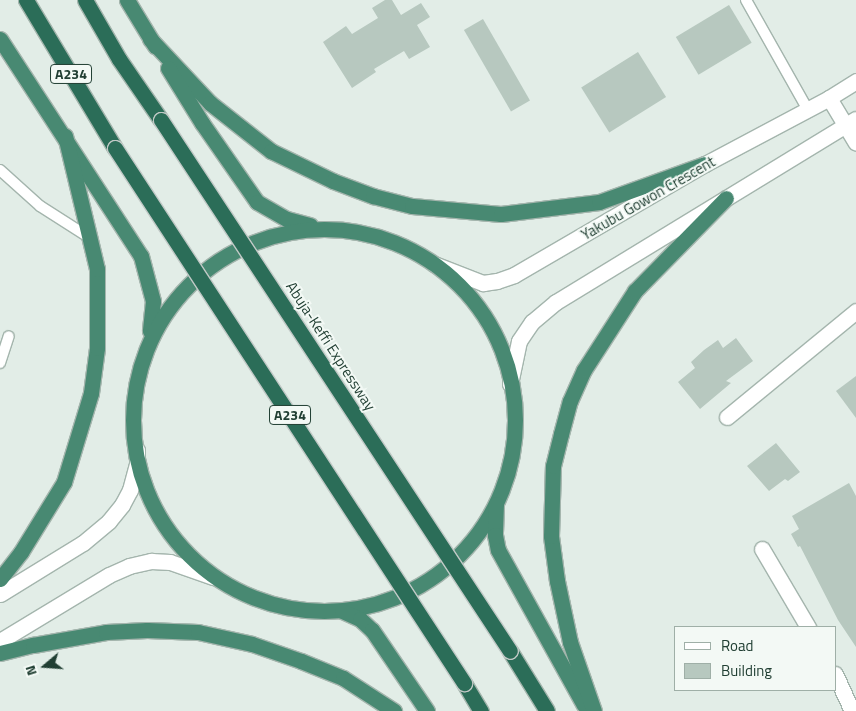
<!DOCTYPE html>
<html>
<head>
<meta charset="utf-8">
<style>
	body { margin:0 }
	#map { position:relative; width:856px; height:711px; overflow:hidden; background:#e2ede7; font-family:"Titillium Web",sans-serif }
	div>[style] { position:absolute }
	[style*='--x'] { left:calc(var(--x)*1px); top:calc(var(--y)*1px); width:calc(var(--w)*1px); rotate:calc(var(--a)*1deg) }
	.building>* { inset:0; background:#b7c8bf; transform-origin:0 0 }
	.roads { filter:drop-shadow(1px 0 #a4b5ad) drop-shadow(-1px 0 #a4b5ad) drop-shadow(0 1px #a4b5ad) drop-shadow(0 -1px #a4b5ad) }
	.service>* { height:10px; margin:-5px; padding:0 5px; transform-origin:5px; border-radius:5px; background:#fff }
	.minor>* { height:15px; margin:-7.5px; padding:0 7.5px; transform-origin:7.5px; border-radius:7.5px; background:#fff }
	.secondary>* { height:15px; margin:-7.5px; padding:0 7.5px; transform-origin:7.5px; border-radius:7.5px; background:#fff }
	.trunk>* { height:15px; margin:-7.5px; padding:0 7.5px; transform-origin:7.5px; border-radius:7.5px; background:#488972 }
	.trunk>.ring { margin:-7.5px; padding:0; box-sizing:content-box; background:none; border:15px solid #488972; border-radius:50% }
	.motorway>* { height:15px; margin:-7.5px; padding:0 7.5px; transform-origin:7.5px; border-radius:7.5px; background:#2b6d58 }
	.bridges { filter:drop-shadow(1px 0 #c1c9c6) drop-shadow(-1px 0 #c1c9c6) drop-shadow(0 1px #c1c9c6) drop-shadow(0 -1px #c1c9c6) }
	.motorway-bridge>* { height:15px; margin:-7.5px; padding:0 7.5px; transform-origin:7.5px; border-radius:7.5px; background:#2b6d58 }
	span { translate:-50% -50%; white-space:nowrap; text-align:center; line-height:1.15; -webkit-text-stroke:4px #f3f9f5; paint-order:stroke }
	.shield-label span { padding:1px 4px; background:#f3f9f5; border:1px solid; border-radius:4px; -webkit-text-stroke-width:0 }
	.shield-label { font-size:14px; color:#213f33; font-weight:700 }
	.street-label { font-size:15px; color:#213f33 }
	.legend { position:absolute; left:674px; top:626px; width:162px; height:65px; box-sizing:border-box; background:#f3f9f5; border:1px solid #9fafa7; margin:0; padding:6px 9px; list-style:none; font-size:15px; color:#213f33 }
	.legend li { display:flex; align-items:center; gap:10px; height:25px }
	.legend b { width:25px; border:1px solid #9fafa7 }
	.north { position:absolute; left:20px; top:641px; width:50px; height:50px; -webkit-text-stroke:4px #f3f9f5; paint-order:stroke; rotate:252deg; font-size:14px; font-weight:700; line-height:20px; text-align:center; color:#213f33 }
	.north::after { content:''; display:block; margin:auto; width:18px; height:22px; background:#213f33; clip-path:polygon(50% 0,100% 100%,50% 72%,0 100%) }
</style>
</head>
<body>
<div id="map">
	<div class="building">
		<i style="clip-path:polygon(385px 0,392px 0,401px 15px,421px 3px,430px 17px,417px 25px,430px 47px,409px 59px,404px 51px,374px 69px,376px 72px,352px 88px,323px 42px,346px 26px,352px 34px,378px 18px,372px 8px)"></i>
		<i style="left:729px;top:5px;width:44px;height:62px;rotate:59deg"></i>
		<i style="left:483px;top:19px;width:94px;height:22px;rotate:60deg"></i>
		<i style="left:638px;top:52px;width:53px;height:67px;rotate:58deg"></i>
		<i style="clip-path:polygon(736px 338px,753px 361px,726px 381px,731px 383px,700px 409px,678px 382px,695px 368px,691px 362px,704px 350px,718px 340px,723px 348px)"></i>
		<i style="clip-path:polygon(856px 376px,856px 418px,836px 391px)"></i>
		<i style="clip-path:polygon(776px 443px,800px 472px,788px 481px,785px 479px,769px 491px,747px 466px)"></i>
		<i style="clip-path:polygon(849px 483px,856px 496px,856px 647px,838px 620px,800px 546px,798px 547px,791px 534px,799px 529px,792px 516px)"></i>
	</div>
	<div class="roads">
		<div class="service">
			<i style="--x:746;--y:0;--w:126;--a:60.6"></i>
			<i style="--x:0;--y:170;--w:54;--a:42"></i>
			<i style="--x:40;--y:206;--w:59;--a:32.6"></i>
			<i style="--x:0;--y:363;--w:28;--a:-72"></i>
		</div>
		<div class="minor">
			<i style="--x:829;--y:98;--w:52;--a:59"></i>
			<i style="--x:727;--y:417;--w:167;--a:-39.4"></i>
			<i style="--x:762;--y:549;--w:91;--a:59.5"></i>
			<i style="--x:835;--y:674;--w:41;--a:65.3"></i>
		</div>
		<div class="secondary">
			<i style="--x:434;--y:264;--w:53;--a:21.2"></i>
			<i style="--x:483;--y:283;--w:14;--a:-8"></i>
			<i style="--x:497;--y:281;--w:18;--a:-19"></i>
			<i style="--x:514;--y:275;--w:221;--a:-30.2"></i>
			<i style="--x:705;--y:164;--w:140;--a:-28"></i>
			<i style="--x:829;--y:98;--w:32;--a:-32"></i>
			<i style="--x:510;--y:384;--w:44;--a:-78.2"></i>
			<i style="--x:519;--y:341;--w:23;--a:-56"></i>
			<i style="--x:532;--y:322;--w:31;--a:-40"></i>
			<i style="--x:556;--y:302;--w:351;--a:-31.4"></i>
			<i style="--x:0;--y:594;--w:97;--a:-31.6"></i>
			<i style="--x:83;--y:543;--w:34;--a:-40"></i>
			<i style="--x:109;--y:521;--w:21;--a:-51"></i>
			<i style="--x:122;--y:505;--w:17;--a:-62"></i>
			<i style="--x:130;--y:490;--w:27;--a:-75"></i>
			<i style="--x:137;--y:464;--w:14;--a:-90"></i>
			<i style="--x:0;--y:641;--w:127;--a:-31.2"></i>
			<i style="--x:109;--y:575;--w:22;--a:-24"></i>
			<i style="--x:129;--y:566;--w:23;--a:-13"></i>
			<i style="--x:151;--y:561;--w:19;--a:3"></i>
			<i style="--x:170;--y:562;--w:46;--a:19.2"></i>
		</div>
		<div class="trunk">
			<i style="--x:127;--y:0;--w:54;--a:58.7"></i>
			<i style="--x:0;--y:39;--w:259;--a:57"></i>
			<i style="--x:141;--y:256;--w:47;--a:75.1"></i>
			<i style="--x:153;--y:301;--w:30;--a:96"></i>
			<i style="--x:150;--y:39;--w:88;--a:46.8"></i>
			<i style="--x:210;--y:103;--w:78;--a:38.2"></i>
			<i style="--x:271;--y:151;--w:69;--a:25.8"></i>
			<i style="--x:333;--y:181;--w:43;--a:20.6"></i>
			<i style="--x:373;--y:196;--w:40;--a:14.4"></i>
			<i style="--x:412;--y:206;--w:89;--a:5.1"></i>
			<i style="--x:501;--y:214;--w:99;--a:-7"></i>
			<i style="--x:599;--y:202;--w:113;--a:-19.7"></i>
			<i style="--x:168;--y:68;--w:65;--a:58.3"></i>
			<i style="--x:202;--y:123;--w:96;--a:55.2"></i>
			<i style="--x:257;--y:202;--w:34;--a:30"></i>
			<i style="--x:287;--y:219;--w:24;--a:15"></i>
			<i class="ring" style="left:133px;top:229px;width:367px;height:367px"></i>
			<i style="--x:496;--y:504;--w:31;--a:92"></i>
			<i style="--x:495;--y:535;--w:15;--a:79"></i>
			<i style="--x:498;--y:550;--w:177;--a:61"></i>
			<i style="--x:0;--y:579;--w:34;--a:-52"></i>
			<i style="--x:21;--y:552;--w:82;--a:-58.4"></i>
			<i style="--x:64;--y:482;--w:93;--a:-73.1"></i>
			<i style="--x:91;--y:393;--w:45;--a:-82.4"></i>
			<i style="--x:97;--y:348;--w:79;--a:-90"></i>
			<i style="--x:97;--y:269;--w:137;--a:-103.5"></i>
			<i style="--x:342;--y:611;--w:20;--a:24"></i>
			<i style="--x:360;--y:619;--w:16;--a:43"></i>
			<i style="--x:372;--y:630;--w:98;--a:55.8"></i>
			<i style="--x:0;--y:653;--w:34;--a:-14"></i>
			<i style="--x:33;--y:645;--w:74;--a:-10.1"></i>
			<i style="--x:106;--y:632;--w:41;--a:-2.8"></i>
			<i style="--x:147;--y:630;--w:51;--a:2.2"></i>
			<i style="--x:198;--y:632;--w:55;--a:12.5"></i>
			<i style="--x:252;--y:644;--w:52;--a:19.1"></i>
			<i style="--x:301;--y:661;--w:45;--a:22"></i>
			<i style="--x:343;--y:678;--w:61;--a:32.9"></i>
			<i style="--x:594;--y:711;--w:73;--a:-109.2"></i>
			<i style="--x:570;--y:642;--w:62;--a:-102"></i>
			<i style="--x:557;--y:581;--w:45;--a:-97.6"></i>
			<i style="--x:551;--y:536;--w:70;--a:-88.4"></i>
			<i style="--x:553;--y:466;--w:33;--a:-76"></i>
			<i style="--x:561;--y:434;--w:34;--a:-75"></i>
			<i style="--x:570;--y:401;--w:34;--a:-66"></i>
			<i style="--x:584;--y:370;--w:94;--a:-57.2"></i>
			<i style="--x:635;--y:291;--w:130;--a:-45.6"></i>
		</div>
		<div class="motorway">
			<i style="--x:26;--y:0;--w:173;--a:59"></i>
			<i style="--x:85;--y:0;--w:68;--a:60"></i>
			<i style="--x:119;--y:59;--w:74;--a:55.5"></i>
			<i style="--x:510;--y:651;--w:70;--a:58.3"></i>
			<i style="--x:464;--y:683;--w:33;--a:59"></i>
		</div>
	</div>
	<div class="bridges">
		<div class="motorway-bridge">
			<i style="--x:161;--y:120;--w:635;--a:56.69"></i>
			<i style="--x:115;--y:148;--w:639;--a:56.88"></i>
		</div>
	</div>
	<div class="shield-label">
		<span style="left:71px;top:74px">A234</span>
		<span style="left:290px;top:415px">A234</span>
	</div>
	<div class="street-label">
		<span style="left:648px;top:198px;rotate:-30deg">Yakubu Gowon Crescent</span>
		<span style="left:331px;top:346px;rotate:57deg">Abuja-Keffi Expressway</span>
	</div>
	<ul class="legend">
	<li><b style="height:6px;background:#fff"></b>Road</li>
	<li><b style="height:14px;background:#b7c8bf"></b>Building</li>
	</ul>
	<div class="north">N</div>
</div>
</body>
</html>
